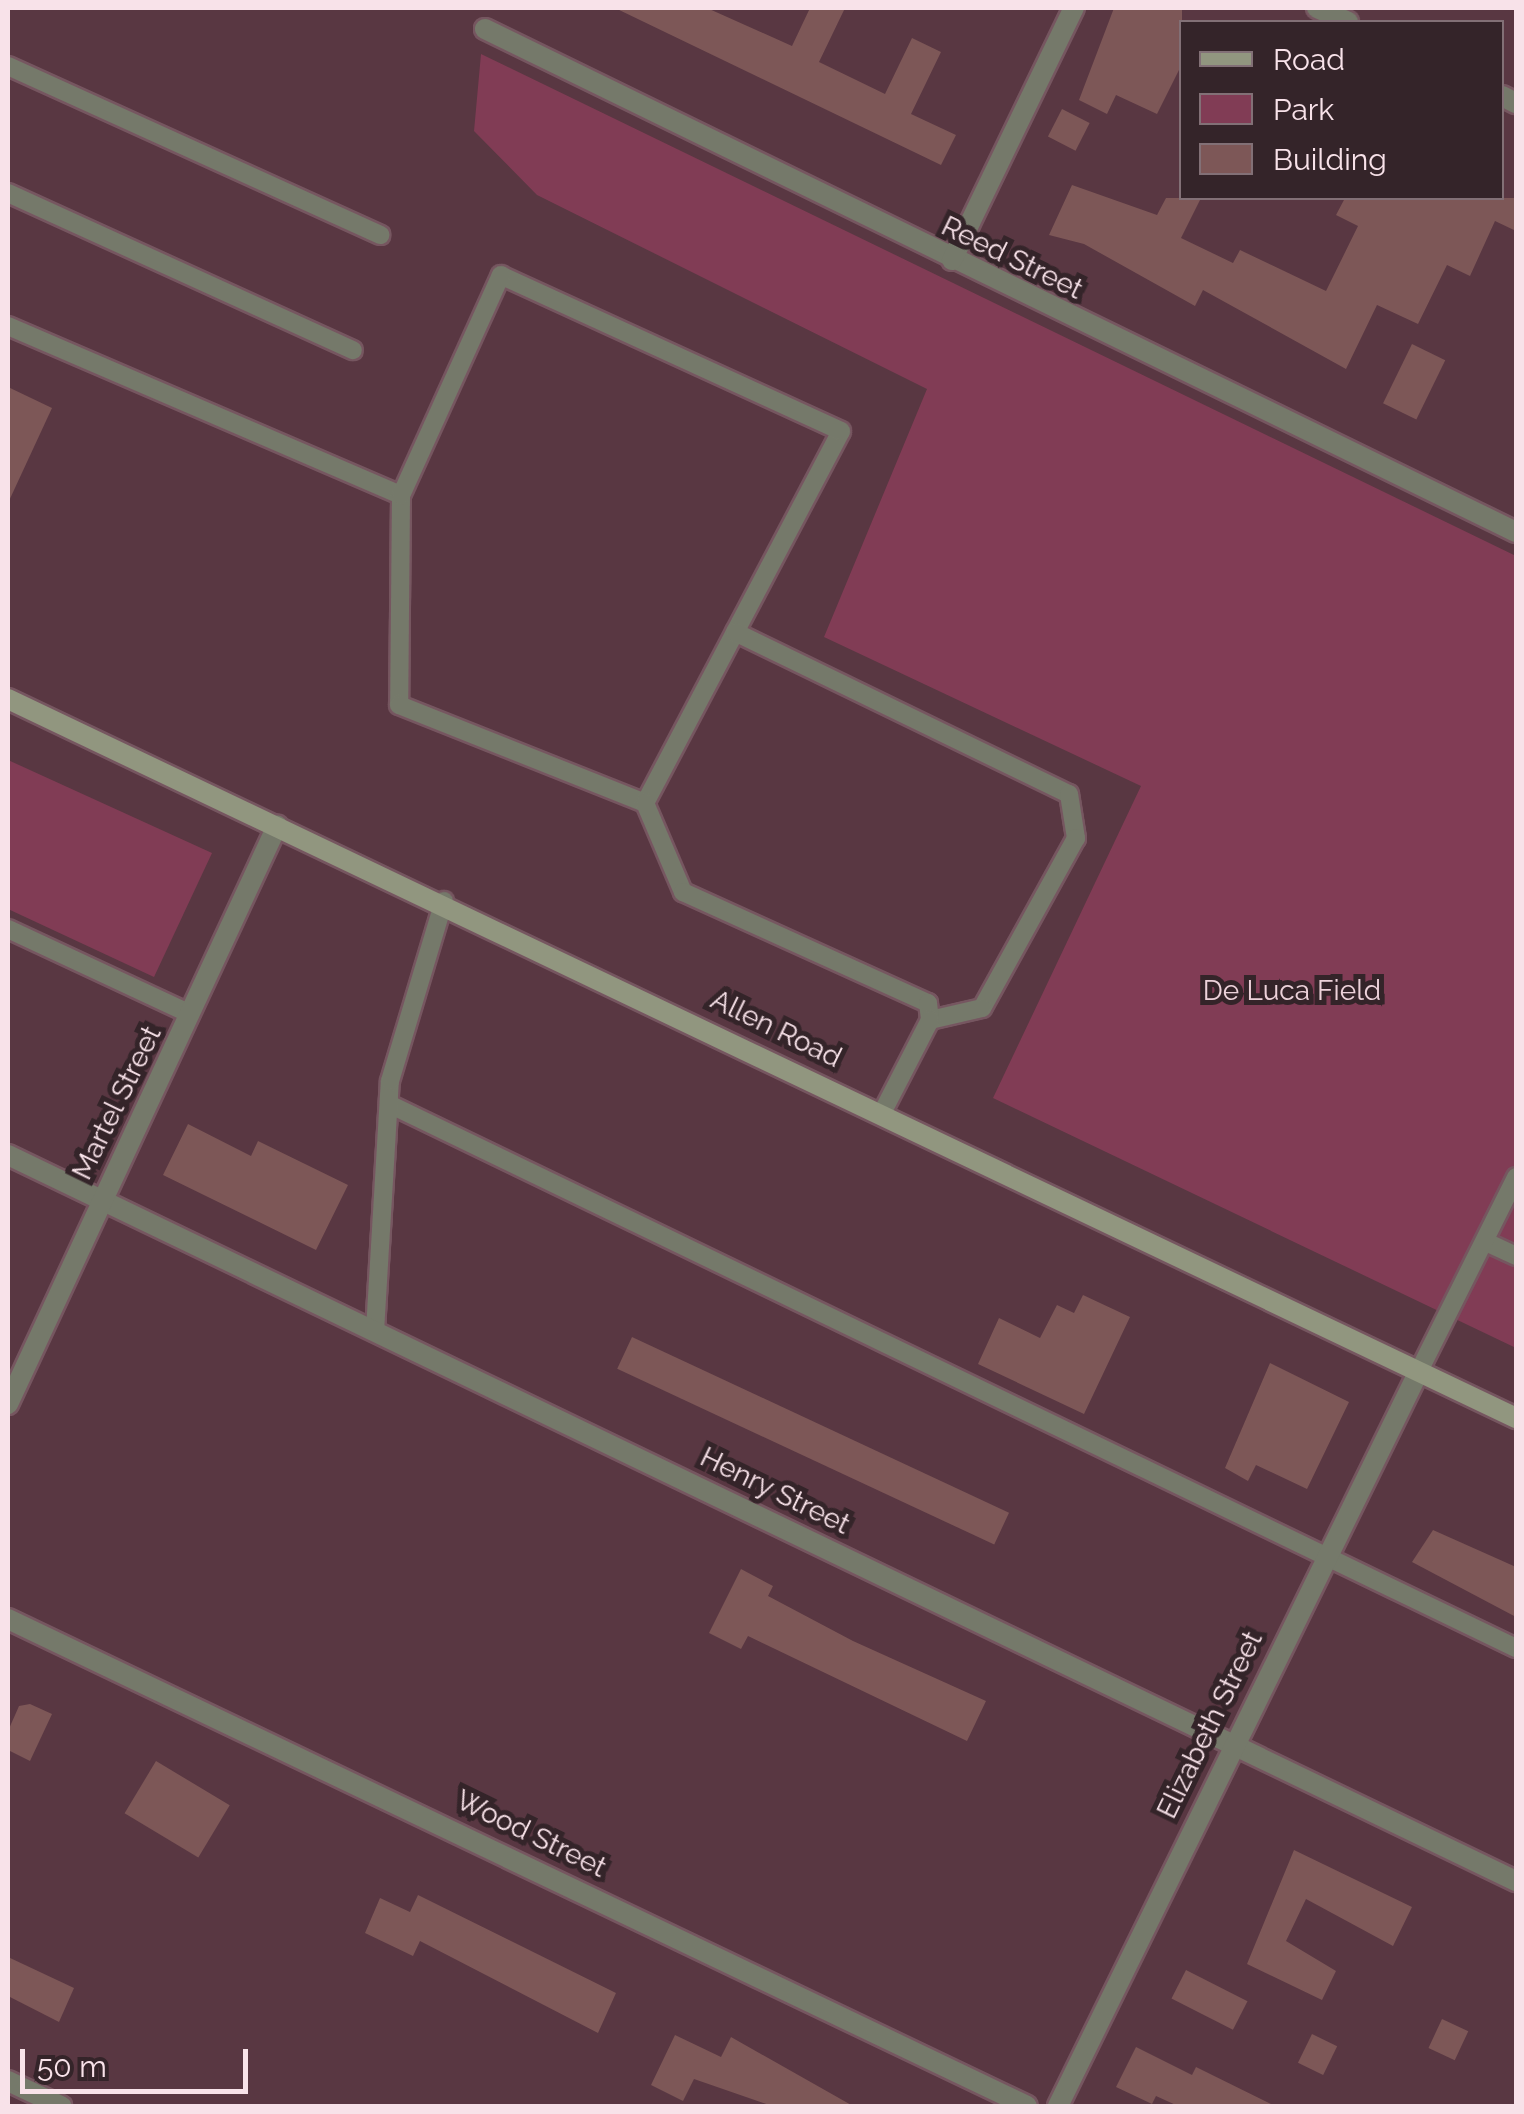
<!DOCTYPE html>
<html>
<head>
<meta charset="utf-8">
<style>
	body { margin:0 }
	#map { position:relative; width:1524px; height:2114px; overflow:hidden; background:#593742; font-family:Raleway,sans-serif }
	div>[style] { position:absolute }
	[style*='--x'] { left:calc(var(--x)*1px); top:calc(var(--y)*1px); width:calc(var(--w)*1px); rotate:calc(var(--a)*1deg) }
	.green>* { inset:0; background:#813c55 }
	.building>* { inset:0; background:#7d5757; transform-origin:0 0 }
	.roads { filter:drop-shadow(2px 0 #765660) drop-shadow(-2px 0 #765660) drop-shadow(0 2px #765660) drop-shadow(0 -2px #765660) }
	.lane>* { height:18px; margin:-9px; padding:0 9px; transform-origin:9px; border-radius:9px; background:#75796a }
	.street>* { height:20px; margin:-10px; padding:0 10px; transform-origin:10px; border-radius:10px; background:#75796a }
	.secondary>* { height:20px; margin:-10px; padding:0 10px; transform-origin:10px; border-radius:10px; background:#91967f }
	span { translate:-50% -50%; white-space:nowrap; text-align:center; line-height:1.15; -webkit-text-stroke:10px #342429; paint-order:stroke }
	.street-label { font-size:28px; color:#f8e2e9 }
	.park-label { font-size:28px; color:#edd2da }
	.frame { position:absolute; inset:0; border:10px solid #f8e2e9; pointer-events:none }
	.legend { position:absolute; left:1179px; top:20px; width:325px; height:180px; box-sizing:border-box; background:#342429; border:2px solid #827076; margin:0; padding:12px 18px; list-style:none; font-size:30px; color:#f8e2e9 }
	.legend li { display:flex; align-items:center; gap:20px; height:50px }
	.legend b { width:50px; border:2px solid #827076 }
	.scale { position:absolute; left:20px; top:2049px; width:228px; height:45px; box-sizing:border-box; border:5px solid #f8e2e9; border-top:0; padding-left:12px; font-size:30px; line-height:35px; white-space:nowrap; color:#f8e2e9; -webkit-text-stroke:8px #342429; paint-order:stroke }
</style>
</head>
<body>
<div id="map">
	<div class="green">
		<i style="clip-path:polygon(481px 54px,1516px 556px,1516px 1348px,993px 1098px,1141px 786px,824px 637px,927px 389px,537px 195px,474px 131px)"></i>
		<i style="clip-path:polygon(8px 760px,212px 853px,154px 977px,8px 909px)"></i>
	</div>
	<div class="building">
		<i style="clip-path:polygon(615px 8px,707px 8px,792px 46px,810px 8px,845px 8px,819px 62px,885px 94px,912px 38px,941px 52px,911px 114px,956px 135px,941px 165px)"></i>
		<i style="clip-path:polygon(1114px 8px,1182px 8px,1182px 64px,1157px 114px,1116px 95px,1107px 114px,1079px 100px)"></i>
		<i style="left:1062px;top:109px;width:31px;height:31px;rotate:27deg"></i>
		<i style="clip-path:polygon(1072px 185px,1157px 215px,1166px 198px,1201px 198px,1181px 238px,1233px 263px,1240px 250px,1326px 291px,1358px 226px,1336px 215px,1345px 198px,1516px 198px,1516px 231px,1495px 221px,1470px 276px,1447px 265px,1418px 324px,1377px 305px,1346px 369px,1203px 290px,1195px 306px,1084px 244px,1049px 235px)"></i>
		<i style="left:1412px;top:344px;width:37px;height:66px;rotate:26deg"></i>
		<i style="clip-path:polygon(8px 387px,52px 408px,8px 503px)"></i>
		<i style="clip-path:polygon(188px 1124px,251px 1156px,258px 1141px,348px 1185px,316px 1250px,163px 1175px)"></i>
		<i style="clip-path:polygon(1083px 1295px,1130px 1317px,1084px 1414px,978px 1364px,999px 1318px,1040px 1338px,1057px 1305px,1074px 1313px)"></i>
		<i style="left:632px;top:1337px;width:416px;height:35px;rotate:25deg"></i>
		<i style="clip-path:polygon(1270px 1363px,1349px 1402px,1307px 1489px,1256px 1465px,1248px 1481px,1225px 1468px)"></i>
		<i style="clip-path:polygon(1433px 1530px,1516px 1567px,1516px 1617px,1412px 1562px)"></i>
		<i style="clip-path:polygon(741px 1569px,773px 1586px,768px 1596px,853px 1641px,986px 1701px,967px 1741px,748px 1636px,741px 1649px,709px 1633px)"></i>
		<i style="clip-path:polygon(30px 1704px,52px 1714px,30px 1761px,8px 1750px,8px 1731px,19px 1706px)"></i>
		<i style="left:156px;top:1761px;width:86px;height:61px;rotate:31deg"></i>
		<i style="clip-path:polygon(1294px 1850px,1412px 1907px,1393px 1946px,1306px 1899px,1286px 1941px,1336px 1971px,1322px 2000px,1247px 1964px)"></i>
		<i style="clip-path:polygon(418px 1895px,616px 1993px,598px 2033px,420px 1941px,413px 1956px,365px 1933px,380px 1898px,410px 1912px)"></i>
		<i style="clip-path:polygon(8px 1957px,74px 1988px,59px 2022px,8px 1996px)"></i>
		<i style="left:1186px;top:1970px;width:69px;height:32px;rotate:27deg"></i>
		<i style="left:1442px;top:2019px;width:29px;height:32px;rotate:25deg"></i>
		<i style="left:1312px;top:2034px;width:28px;height:32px;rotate:26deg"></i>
		<i style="clip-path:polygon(675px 2035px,721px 2057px,731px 2037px,853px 2106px,772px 2106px,694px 2079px,683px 2101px,651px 2085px)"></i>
		<i style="clip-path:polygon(1136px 2047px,1192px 2075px,1196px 2067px,1275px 2106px,1178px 2106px,1156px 2096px,1152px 2104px,1116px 2087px)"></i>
	</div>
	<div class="roads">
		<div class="lane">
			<i style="--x:8;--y:66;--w:409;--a:24.4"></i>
			<i style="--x:8;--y:193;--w:379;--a:24.5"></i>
			<i style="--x:8;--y:326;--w:428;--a:23.3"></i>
			<i style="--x:401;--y:495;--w:210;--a:90.5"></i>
			<i style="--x:399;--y:705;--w:265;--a:21.7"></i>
			<i style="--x:645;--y:803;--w:420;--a:-62.2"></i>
			<i style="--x:841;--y:431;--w:374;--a:-155.4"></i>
			<i style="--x:501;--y:275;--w:242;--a:114.4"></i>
			<i style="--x:735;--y:632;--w:371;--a:25.9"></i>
			<i style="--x:1069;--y:794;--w:45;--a:81"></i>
			<i style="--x:1076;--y:838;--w:194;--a:118.9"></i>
			<i style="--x:982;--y:1008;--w:53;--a:167"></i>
			<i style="--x:645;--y:803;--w:97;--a:66.9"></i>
			<i style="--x:683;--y:892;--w:269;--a:24.4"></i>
			<i style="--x:928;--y:1003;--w:17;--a:83"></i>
			<i style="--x:930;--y:1020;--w:102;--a:117.3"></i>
			<i style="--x:8;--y:929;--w:201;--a:25"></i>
			<i style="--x:389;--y:1104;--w:1251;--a:25.77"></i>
			<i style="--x:1486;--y:1242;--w:33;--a:25"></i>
			<i style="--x:375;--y:1331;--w:250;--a:-86.6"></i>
			<i style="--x:390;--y:1081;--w:188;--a:-73.3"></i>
			<i style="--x:1419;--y:1371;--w:217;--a:-63.4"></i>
		</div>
		<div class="street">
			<i style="--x:1317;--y:8;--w:34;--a:24"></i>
			<i style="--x:485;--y:29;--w:1147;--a:26.01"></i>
			<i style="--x:1502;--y:96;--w:16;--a:27"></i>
			<i style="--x:952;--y:260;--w:280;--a:-64.2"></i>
			<i style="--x:8;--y:1155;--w:1674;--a:25.71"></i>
			<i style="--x:8;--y:1404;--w:638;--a:-65.04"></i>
			<i style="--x:8;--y:1619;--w:1129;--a:25.54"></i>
			<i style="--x:8;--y:2081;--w:59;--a:25.3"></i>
			<i style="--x:1058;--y:2106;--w:819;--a:-63.84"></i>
		</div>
		<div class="secondary">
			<i style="--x:8;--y:699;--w:1671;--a:25.49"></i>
		</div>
	</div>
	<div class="street-label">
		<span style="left:1012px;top:258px;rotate:26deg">Reed Street</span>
		<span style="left:776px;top:1029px;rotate:26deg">Allen Road</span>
		<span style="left:117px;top:1103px;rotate:-64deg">Martel Street</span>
		<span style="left:775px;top:1491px;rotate:26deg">Henry Street</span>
		<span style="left:1210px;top:1725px;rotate:-64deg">Elizabeth Street</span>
		<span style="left:531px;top:1834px;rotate:26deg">Wood Street</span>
	</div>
	<div class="park-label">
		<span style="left:1292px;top:991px">De Luca Field</span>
	</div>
	<div class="frame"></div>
	<ul class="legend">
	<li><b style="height:12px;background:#91967f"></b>Road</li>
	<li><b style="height:28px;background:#813c55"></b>Park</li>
	<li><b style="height:28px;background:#7d5757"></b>Building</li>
	</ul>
	<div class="scale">50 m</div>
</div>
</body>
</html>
